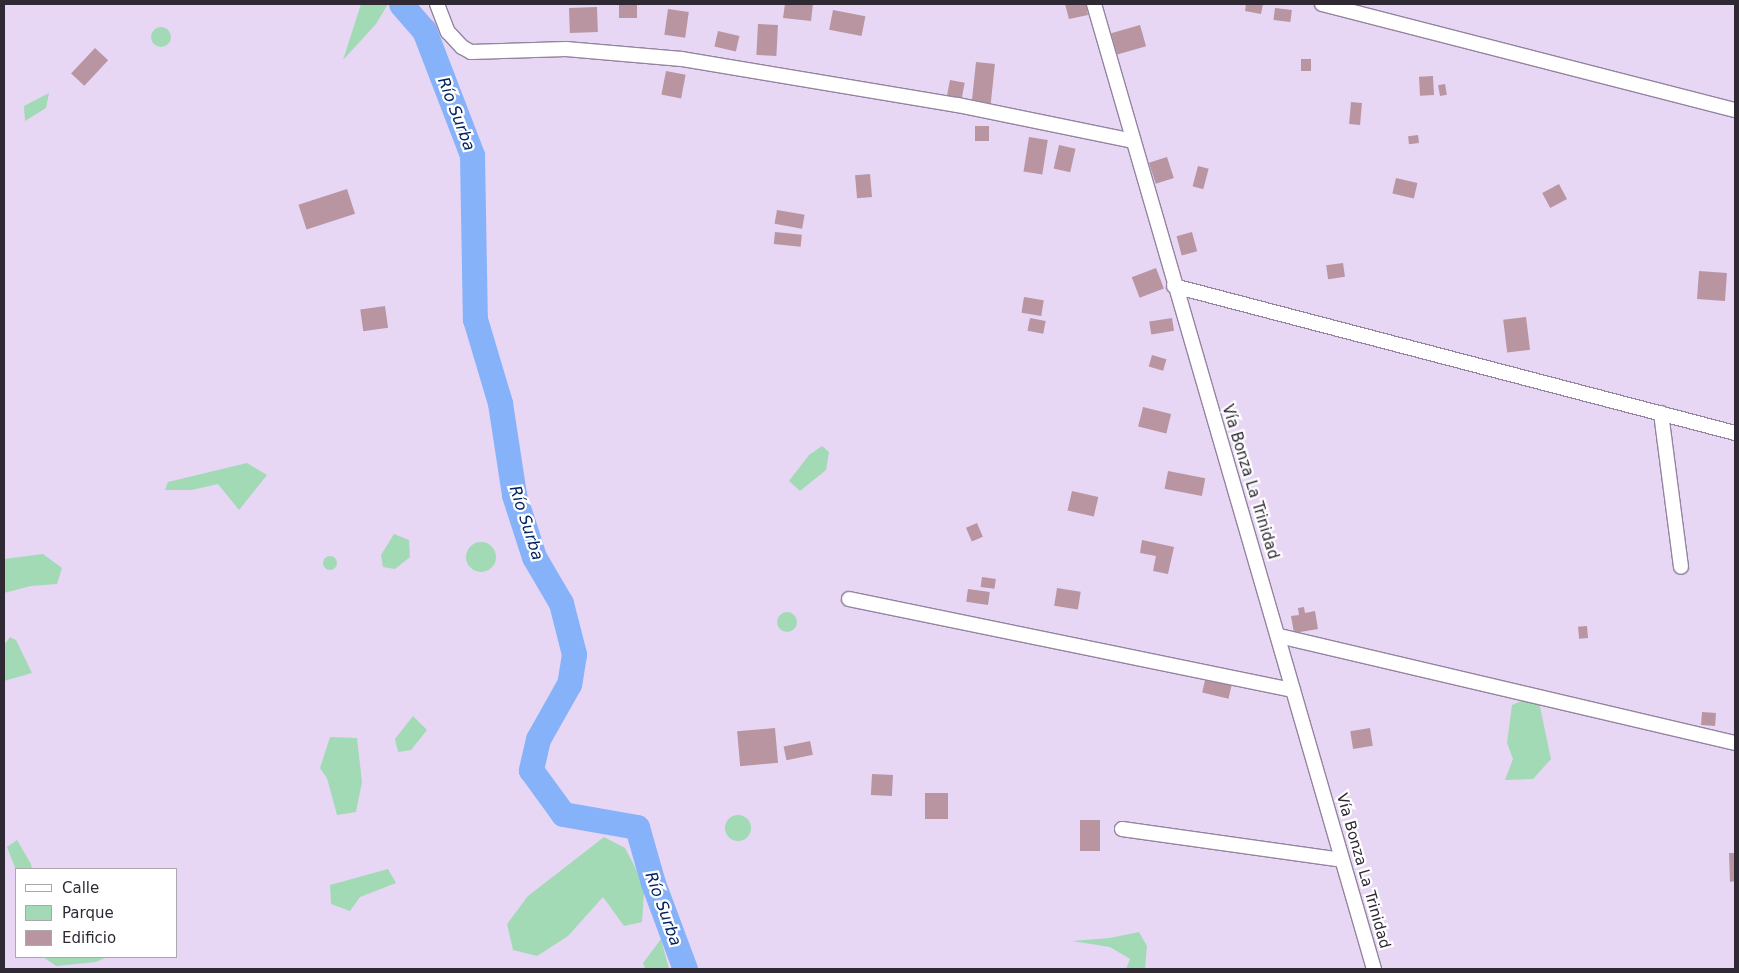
<!DOCTYPE html>
<html>
<head>
<meta charset="utf-8">
<style>
	body { margin:0 }
	#map { position:relative; width:1739px; height:973px; overflow:hidden; background:#e7d7f5; font-family:"DejaVu Sans",sans-serif }
	div>[style] { position:absolute }
	[style*='--x'] { left:calc(var(--x)*1px); top:calc(var(--y)*1px); width:calc(var(--w)*1px); rotate:calc(var(--a)*1deg) }
	.green>* { inset:0; background:#a1dab5 }
	.round { border-radius:50% }
	.river>* { height:25px; margin:-12.5px; padding:0 12.5px; transform-origin:12.5px; border-radius:12.5px; background:#86b2fa }
	.building>* { inset:0; background:#b895a1; transform-origin:0 0 }
	.roads { filter:drop-shadow(1px 0 #9384a0) drop-shadow(-1px 0 #9384a0) drop-shadow(0 1px #9384a0) drop-shadow(0 -1px #9384a0) }
	.minor>* { height:14px; margin:-7px; padding:0 7px; transform-origin:7px; border-radius:7px; background:#fff }
	span { translate:-50% -50%; white-space:nowrap; text-align:center; line-height:1.15; -webkit-text-stroke:4.5px #fff; paint-order:stroke }
	.street-label { font-size:15px; color:#2f2934 }
	.water-label { font-size:16px; color:#002461; font-style:italic }
	.frame { position:absolute; inset:0; border:5px solid #2f2934; pointer-events:none }
	.legend { position:absolute; left:15px; top:868px; width:162px; height:90px; box-sizing:border-box; background:#fff; border:1px solid #aca9ae; margin:0; padding:6px 9px; list-style:none; font-size:15px; color:#2f2934 }
	.legend li { display:flex; align-items:center; gap:10px; height:25px }
	.legend b { width:25px; border:1px solid #aca9ae }
</style>
</head>
<body>
<div id="map">
	<div class="green">
		<i style="clip-path:polygon(361px 4px,388px 4px,376px 24px,343px 60px)"></i>
		<i class="round" style="left:151px;top:27px;width:20px;height:20px"></i>
		<i style="clip-path:polygon(49px 93px,46px 108px,25px 121px,24px 106px)"></i>
		<i style="clip-path:polygon(822px 446px,829px 452px,826px 470px,800px 491px,789px 481px,809px 455px)"></i>
		<i style="clip-path:polygon(247px 463px,267px 475px,239px 510px,218px 484px,192px 490px,165px 490px,168px 482px)"></i>
		<i style="clip-path:polygon(394px 534px,409px 540px,410px 557px,395px 569px,383px 567px,381px 555px)"></i>
		<i class="round" style="left:466px;top:542px;width:30px;height:30px"></i>
		<i style="clip-path:polygon(43px 554px,62px 568px,57px 584px,31px 586px,4px 593px,4px 559px)"></i>
		<i class="round" style="left:323px;top:556px;width:14px;height:14px"></i>
		<i class="round" style="left:777px;top:612px;width:20px;height:20px"></i>
		<i style="clip-path:polygon(10px 637px,16px 640px,32px 673px,4px 681px,4px 645px)"></i>
		<i style="clip-path:polygon(1529px 698px,1539px 702px,1551px 759px,1533px 779px,1505px 780px,1513px 759px,1507px 743px,1512px 705px)"></i>
		<i style="clip-path:polygon(413px 716px,427px 730px,411px 750px,398px 752px,395px 739px)"></i>
		<i style="clip-path:polygon(330px 737px,357px 738px,362px 782px,356px 812px,337px 815px,327px 778px,320px 768px)"></i>
		<i class="round" style="left:725px;top:815px;width:26px;height:26px"></i>
		<i style="clip-path:polygon(604px 837px,625px 848px,636px 869px,644px 893px,642px 922px,624px 926px,603px 897px,568px 936px,537px 956px,513px 950px,507px 924px,528px 896px)"></i>
		<i style="clip-path:polygon(17px 840px,31px 864px,32px 869px,16px 870px,7px 847px)"></i>
		<i style="clip-path:polygon(388px 869px,396px 883px,360px 897px,350px 911px,331px 904px,330px 885px)"></i>
		<i style="clip-path:polygon(1139px 932px,1147px 946px,1145px 969px,1126px 969px,1130px 959px,1110px 947px,1072px 941px,1110px 938px)"></i>
		<i style="clip-path:polygon(661px 939px,669px 969px,645px 969px,643px 963px)"></i>
		<i style="clip-path:polygon(43px 957px,107px 957px,96px 962px,56px 966px)"></i>
	</div>
	<div class="river">
		<i style="--x:401;--y:4;--w:35;--a:49"></i>
		<i style="--x:424;--y:30;--w:134;--a:69"></i>
		<i style="--x:472;--y:155;--w:164;--a:89"></i>
		<i style="--x:475;--y:319;--w:88;--a:73.4"></i>
		<i style="--x:500;--y:403;--w:93;--a:81.3"></i>
		<i style="--x:514;--y:495;--w:65;--a:72.1"></i>
		<i style="--x:534;--y:557;--w:53;--a:59.6"></i>
		<i style="--x:561;--y:603;--w:53;--a:75.7"></i>
		<i style="--x:574;--y:654;--w:30;--a:99"></i>
		<i style="--x:569;--y:684;--w:63;--a:119.4"></i>
		<i style="--x:538;--y:739;--w:32;--a:103"></i>
		<i style="--x:531;--y:770;--w:54;--a:54"></i>
		<i style="--x:563;--y:814;--w:75;--a:10"></i>
		<i style="--x:637;--y:827;--w:58;--a:74.1"></i>
		<i style="--x:653;--y:883;--w:92;--a:69.6"></i>
	</div>
	<div class="building">
		<i style="left:619px;top:4px;width:18px;height:14px"></i>
		<i style="clip-path:polygon(785px 4px,813px 4px,811px 21px,783px 18px)"></i>
		<i style="clip-path:polygon(1065px 4px,1086px 4px,1088px 15px,1069px 19px)"></i>
		<i style="clip-path:polygon(1246px 4px,1263px 4px,1261px 14px,1245px 11px)"></i>
		<i style="left:597px;top:7px;width:25px;height:28px;rotate:88deg"></i>
		<i style="left:1275px;top:8px;width:17px;height:12px;rotate:7deg"></i>
		<i style="left:668px;top:9px;width:21px;height:26px;rotate:8deg"></i>
		<i style="left:833px;top:10px;width:33px;height:20px;rotate:11deg"></i>
		<i style="left:758px;top:24px;width:20px;height:31px;rotate:3deg"></i>
		<i style="left:1140px;top:25px;width:22px;height:30px;rotate:74deg"></i>
		<i style="left:718px;top:31px;width:22px;height:16px;rotate:13deg"></i>
		<i style="left:95px;top:48px;width:18px;height:35px;rotate:43deg"></i>
		<i style="left:1301px;top:59px;width:10px;height:12px"></i>
		<i style="left:976px;top:62px;width:19px;height:41px;rotate:6deg"></i>
		<i style="left:666px;top:71px;width:20px;height:24px;rotate:11deg"></i>
		<i style="left:1433px;top:76px;width:19px;height:14px;rotate:87deg"></i>
		<i style="left:950px;top:80px;width:15px;height:17px;rotate:11deg"></i>
		<i style="left:1445px;top:84px;width:11px;height:7px;rotate:80deg"></i>
		<i style="left:1351px;top:102px;width:11px;height:22px;rotate:5deg"></i>
		<i style="left:989px;top:126px;width:15px;height:14px;rotate:90deg"></i>
		<i style="left:1418px;top:135px;width:8px;height:10px;rotate:83deg"></i>
		<i style="left:1029px;top:137px;width:19px;height:35px;rotate:9deg"></i>
		<i style="left:1059px;top:145px;width:17px;height:24px;rotate:13deg"></i>
		<i style="left:1167px;top:157px;width:22px;height:19px;rotate:72deg"></i>
		<i style="left:1198px;top:166px;width:11px;height:21px;rotate:15deg"></i>
		<i style="left:870px;top:174px;width:23px;height:15px;rotate:85deg"></i>
		<i style="left:1396px;top:178px;width:22px;height:16px;rotate:13deg"></i>
		<i style="left:1559px;top:184px;width:17px;height:19px;rotate:62deg"></i>
		<i style="left:347px;top:189px;width:26px;height:51px;rotate:72deg"></i>
		<i style="left:777px;top:210px;width:28px;height:14px;rotate:10deg"></i>
		<i style="left:775px;top:232px;width:27px;height:12px;rotate:6deg"></i>
		<i style="left:1192px;top:232px;width:20px;height:16px;rotate:75deg"></i>
		<i style="left:1343px;top:263px;width:14px;height:17px;rotate:82deg"></i>
		<i style="left:1156px;top:268px;width:22px;height:26px;rotate:69deg"></i>
		<i style="left:1699px;top:271px;width:28px;height:28px;rotate:4deg"></i>
		<i style="left:1024px;top:297px;width:20px;height:16px;rotate:9deg"></i>
		<i style="left:385px;top:306px;width:22px;height:25px;rotate:82deg"></i>
		<i style="left:1526px;top:317px;width:33px;height:23px;rotate:83deg"></i>
		<i style="left:1030px;top:318px;width:16px;height:13px;rotate:11deg"></i>
		<i style="left:1172px;top:318px;width:13px;height:23px;rotate:81deg"></i>
		<i style="left:1152px;top:355px;width:15px;height:12px;rotate:16deg"></i>
		<i style="left:1143px;top:407px;width:29px;height:20px;rotate:14deg"></i>
		<i style="left:1168px;top:471px;width:38px;height:18px;rotate:11deg"></i>
		<i style="left:1072px;top:491px;width:27px;height:20px;rotate:13deg"></i>
		<i style="left:977px;top:523px;width:15px;height:12px;rotate:67deg"></i>
		<i style="clip-path:polygon(1142px 540px,1174px 547px,1168px 574px,1153px 571px,1156px 556px,1140px 553px)"></i>
		<i style="left:982px;top:577px;width:14px;height:10px;rotate:8deg"></i>
		<i style="left:1057px;top:588px;width:24px;height:18px;rotate:9deg"></i>
		<i style="left:968px;top:589px;width:22px;height:13px;rotate:8deg"></i>
		<i style="clip-path:polygon(1304px 607px,1305px 613px,1315px 611px,1318px 629px,1294px 633px,1291px 616px,1299px 615px,1298px 608px)"></i>
		<i style="left:1587px;top:626px;width:12px;height:9px;rotate:85deg"></i>
		<i style="left:1206px;top:676px;width:27px;height:17px;rotate:13deg"></i>
		<i style="left:1702px;top:712px;width:14px;height:13px;rotate:4deg"></i>
		<i style="left:775px;top:728px;width:35px;height:38px;rotate:85deg"></i>
		<i style="left:1370px;top:728px;width:18px;height:20px;rotate:81deg"></i>
		<i style="left:810px;top:741px;width:14px;height:27px;rotate:78deg"></i>
		<i style="left:872px;top:774px;width:21px;height:21px;rotate:3deg"></i>
		<i style="left:925px;top:793px;width:23px;height:26px"></i>
		<i style="left:1100px;top:820px;width:31px;height:20px;rotate:90deg"></i>
		<i style="clip-path:polygon(1729px 853px,1735px 853px,1735px 881px,1730px 882px)"></i>
	</div>
	<div class="roads">
		<div class="minor">
			<i style="--x:437;--y:4;--w:30;--a:69"></i>
			<i style="--x:448;--y:32;--w:21;--a:47"></i>
			<i style="--x:462;--y:47;--w:10;--a:29"></i>
			<i style="--x:471;--y:52;--w:95;--a:-1.8"></i>
			<i style="--x:566;--y:49;--w:116;--a:4.9"></i>
			<i style="--x:682;--y:59;--w:280;--a:9.5"></i>
			<i style="--x:958;--y:105;--w:179;--a:11.6"></i>
			<i style="--x:1094;--y:4;--w:1005;--a:73.82"></i>
			<i style="--x:1322;--y:4;--w:426;--a:14.4"></i>
			<i style="--x:1174;--y:286;--w:580;--a:14.68"></i>
			<i style="--x:1661;--y:413;--w:155;--a:82.6"></i>
			<i style="--x:849;--y:599;--w:453;--a:11.6"></i>
			<i style="--x:1279;--y:636;--w:468;--a:13.2"></i>
			<i style="--x:1122;--y:829;--w:222;--a:8"></i>
		</div>
	</div>
	<div class="street-label">
		<span style="left:1250px;top:482px;rotate:73deg">Vía Bonza La Trinidad</span>
		<span style="left:1363px;top:871px;rotate:74deg">Vía Bonza La Trinidad</span>
	</div>
	<div class="water-label">
		<span style="left:456px;top:114px;rotate:69deg">Río Surba</span>
		<span style="left:526px;top:523px;rotate:72deg">Río Surba</span>
		<span style="left:663px;top:909px;rotate:70deg">Río Surba</span>
	</div>
	<div class="frame"></div>
	<ul class="legend">
	<li><b style="height:6px;background:#fff"></b>Calle</li>
	<li><b style="height:14px;background:#a1dab5"></b>Parque</li>
	<li><b style="height:14px;background:#b895a1"></b>Edificio</li>
	</ul>
</div>
</body>
</html>
